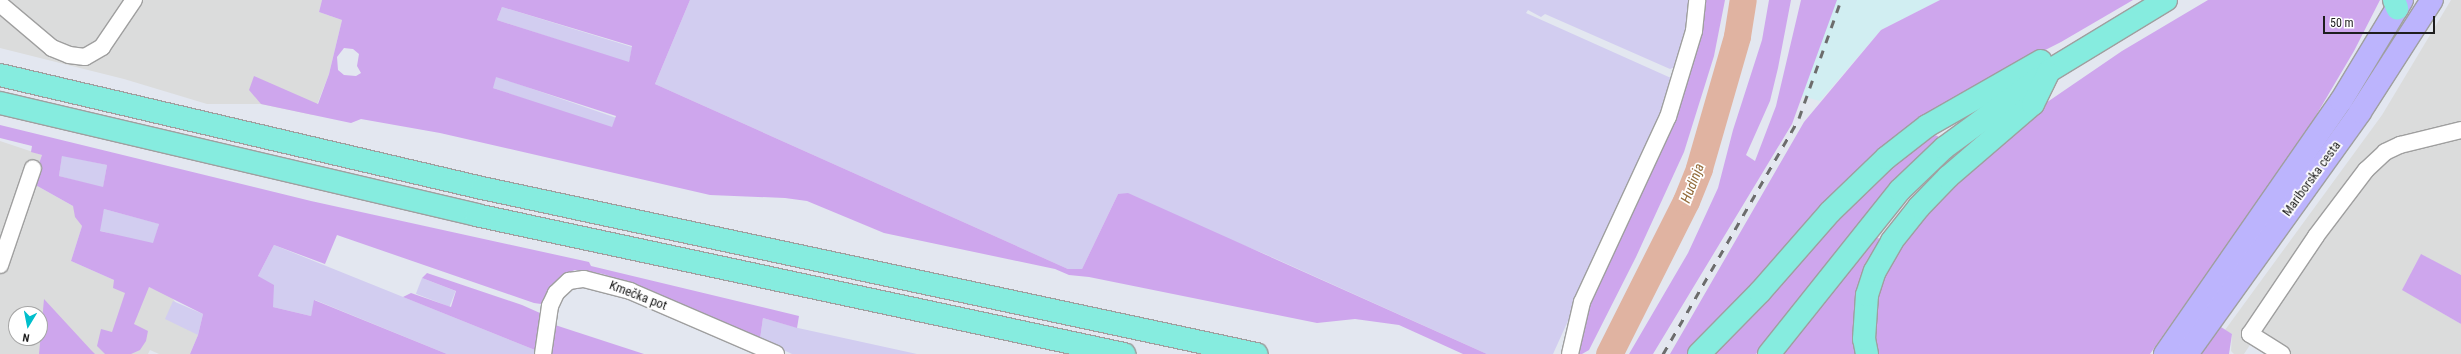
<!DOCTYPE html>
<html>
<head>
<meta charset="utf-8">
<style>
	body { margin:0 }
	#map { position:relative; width:2461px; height:354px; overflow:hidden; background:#e3e7f0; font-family:"Roboto Condensed",sans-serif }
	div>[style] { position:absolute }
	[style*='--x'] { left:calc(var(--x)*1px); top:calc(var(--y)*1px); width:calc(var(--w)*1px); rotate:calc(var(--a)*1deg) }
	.residential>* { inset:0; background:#dbdcdc }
	.commercial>* { inset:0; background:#d1eef2 }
	.farmland>* { inset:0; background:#d2cdf0; transform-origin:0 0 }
	.grass>* { inset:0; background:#cea6ed }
	.river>* { height:27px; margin:-13.5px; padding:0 13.5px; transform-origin:13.5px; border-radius:13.5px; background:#e0b3a1 }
	.roads { filter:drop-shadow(1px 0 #9f9f9f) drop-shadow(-1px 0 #9f9f9f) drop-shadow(0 1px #9f9f9f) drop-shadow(0 -1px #9f9f9f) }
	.minor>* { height:16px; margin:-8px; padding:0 8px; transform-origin:8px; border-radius:8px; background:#fff }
	.secondary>* { height:22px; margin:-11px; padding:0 11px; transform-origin:11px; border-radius:11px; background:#bcb4fd }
	.motorway>* { height:22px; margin:-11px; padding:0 11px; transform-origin:11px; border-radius:11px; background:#86ecdf }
	.rail>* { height:3px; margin-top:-1.5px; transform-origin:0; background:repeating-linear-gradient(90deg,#6c6c6c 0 8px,transparent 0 16px) }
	span { translate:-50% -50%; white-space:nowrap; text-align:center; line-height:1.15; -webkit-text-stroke:3.5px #fff; paint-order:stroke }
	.street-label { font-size:13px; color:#1e1e1e }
	.water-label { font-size:14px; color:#936c3b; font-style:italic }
	.north { position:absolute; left:8px; top:306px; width:40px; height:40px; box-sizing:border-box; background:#fff; border:1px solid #a5a5a5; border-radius:50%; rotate:190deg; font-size:11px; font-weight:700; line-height:16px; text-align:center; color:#1e1e1e }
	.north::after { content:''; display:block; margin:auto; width:14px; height:18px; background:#00bfcc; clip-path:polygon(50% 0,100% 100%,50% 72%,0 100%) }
	.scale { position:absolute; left:2323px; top:16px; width:112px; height:18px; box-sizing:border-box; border:2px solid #1e1e1e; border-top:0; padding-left:5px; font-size:12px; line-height:14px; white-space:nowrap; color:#1e1e1e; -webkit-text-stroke:3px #fff; paint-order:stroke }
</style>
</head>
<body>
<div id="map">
	<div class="residential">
		<i style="clip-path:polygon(0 0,322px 0,319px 12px,342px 20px,329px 74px,313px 115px,261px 104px,207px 104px,124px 79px,0 48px)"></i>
		<i style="clip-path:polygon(2451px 0,2461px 0,2461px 275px,2421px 255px,2403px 290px,2461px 324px,2461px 354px,2264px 354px,2250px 345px,2244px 354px,2234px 354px,2231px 351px,2232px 334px,2225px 330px,2382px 115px)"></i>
		<i style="clip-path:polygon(evenodd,0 141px,42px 155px,32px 183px,73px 206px,82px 226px,71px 261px,114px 280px,149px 287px,171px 296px,198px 335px,190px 354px,159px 354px,150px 350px,148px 354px,0 354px,0 141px,16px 314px,40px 314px,40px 338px,16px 338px,16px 314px)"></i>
	</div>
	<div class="commercial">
		<i style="clip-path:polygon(1836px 0,1940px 0,1881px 30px,1820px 101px,1802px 96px)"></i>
	</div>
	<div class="farmland">
		<i style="clip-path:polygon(690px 0,1693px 0,1678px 66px,1670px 69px,1545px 14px,1541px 17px,1528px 10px,1526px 13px,1671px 78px,1673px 89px,1553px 354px,1487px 354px,1265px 254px,1118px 194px,1082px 269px,1068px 269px,655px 84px)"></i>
		<i style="clip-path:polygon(502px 7px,632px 47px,629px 63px,497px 20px)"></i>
		<i style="left:495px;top:76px;width:128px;height:12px;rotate:19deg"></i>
		<i style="clip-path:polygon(62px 155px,107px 165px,103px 188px,59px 176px)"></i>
		<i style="left:104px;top:209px;width:57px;height:22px;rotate:15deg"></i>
		<i style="clip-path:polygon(274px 245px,535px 350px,535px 354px,447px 354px,315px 300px,311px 316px,273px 307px,258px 276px)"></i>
		<i style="left:422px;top:278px;width:36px;height:17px;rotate:21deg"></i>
		<i style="clip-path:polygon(173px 301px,203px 314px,198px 335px,165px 319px)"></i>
		<i style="clip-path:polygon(763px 318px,798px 328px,917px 354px,792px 354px,760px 339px)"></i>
	</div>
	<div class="grass">
		<i style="clip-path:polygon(evenodd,322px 0,690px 0,655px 84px,1068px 269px,1082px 269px,1118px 194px,1128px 193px,1487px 354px,1463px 354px,1399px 325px,1355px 319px,1317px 323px,1089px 277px,1069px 275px,1055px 269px,884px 233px,807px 201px,785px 198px,710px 195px,440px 133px,361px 119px,351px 123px,261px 104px,249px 90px,254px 76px,318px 104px,329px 74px,342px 20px,319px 12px,322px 0,502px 7px,632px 46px,629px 62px,497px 20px,502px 7px,322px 0,344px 48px,353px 49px,359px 54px,357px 66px,361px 73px,356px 76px,344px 75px,338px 70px,337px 57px,344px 48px,322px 0,496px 77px,616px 116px,612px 127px,493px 88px,496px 77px)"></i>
		<i style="clip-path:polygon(1702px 0,1725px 0,1714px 56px,1684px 152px,1636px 257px,1589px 350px,1582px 354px,1575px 354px,1583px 319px,1671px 121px)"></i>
		<i style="clip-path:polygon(1769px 0,1791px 0,1778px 68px,1770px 101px,1746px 155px,1755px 161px,1776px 106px,1801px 0,1837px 0,1792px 124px,1653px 354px,1629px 354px,1688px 253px,1718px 188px,1733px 130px,1762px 40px)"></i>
		<i style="clip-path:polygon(1940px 0,2133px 0,2061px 42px,1977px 85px,1691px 354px,1670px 354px,1804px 122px,1881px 30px)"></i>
		<i style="clip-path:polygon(2208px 0,2380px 0,2354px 51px,2298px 146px,2287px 159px,2150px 354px,1875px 354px,1873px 338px,1876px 295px,1884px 276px,1902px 246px,1927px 214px,1954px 185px,2040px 107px,2122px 51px)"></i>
		<i style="clip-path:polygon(evenodd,0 125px,311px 201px,589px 262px,591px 266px,799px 316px,797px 328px,763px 318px,760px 339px,735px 331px,642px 287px,603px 274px,587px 271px,575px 270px,567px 273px,559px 279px,541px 304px,534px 303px,337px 235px,325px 264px,274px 245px,258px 276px,274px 285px,273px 307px,311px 316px,314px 300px,447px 354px,190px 354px,198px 335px,203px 314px,149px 287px,134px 324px,148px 331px,146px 341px,140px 350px,131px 354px,105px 354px,97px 346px,101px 329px,112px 332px,125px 293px,113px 288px,114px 280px,71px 261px,82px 226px,75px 217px,73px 206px,32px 183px,42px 155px,31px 152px,32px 146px,0 138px,0 125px,62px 156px,107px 165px,103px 187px,59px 176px,62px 156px,0 125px,104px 209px,159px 224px,153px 243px,100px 231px,104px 209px)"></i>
		<i style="clip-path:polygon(1934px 135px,1938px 136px,1937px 141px,1870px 215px,1756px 354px,1715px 354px,1763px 298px,1833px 223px,1892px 164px,1928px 136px)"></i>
		<i style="clip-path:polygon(1877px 238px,1882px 239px,1862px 354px,1780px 354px,1873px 240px)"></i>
		<i style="clip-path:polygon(2421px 254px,2461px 275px,2461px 324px,2402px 290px)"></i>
		<i style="clip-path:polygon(427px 273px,522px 305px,540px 313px,544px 322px,539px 354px,535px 354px,535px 350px,403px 297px,411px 293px,451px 307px,456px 291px,422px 278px)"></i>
		<i style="clip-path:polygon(44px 299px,91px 350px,95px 354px,39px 354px)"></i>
		<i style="clip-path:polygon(552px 324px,644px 354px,549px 354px)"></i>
		<i style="clip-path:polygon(2221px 327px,2232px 334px,2229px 354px,2201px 354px)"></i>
	</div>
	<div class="river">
		<i style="--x:1609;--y:354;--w:171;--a:-63.3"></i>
		<i style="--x:1686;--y:201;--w:35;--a:-68"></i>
		<i style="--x:1699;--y:168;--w:137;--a:-73.9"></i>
		<i style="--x:1737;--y:36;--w:36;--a:-81"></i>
	</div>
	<div class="roads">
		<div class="minor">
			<i style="--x:0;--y:4;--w:68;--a:40.2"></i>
			<i style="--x:52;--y:48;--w:18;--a:22"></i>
			<i style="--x:69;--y:55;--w:16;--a:7"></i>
			<i style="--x:85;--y:57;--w:20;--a:-30"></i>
			<i style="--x:102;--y:47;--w:57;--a:-55.8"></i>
			<i style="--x:0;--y:265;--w:102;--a:-71.2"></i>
			<i style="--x:543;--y:354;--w:49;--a:-81.7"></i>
			<i style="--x:550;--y:306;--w:14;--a:-65"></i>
			<i style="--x:556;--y:293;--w:18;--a:-43"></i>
			<i style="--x:569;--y:281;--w:15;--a:-8"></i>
			<i style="--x:584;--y:279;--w:48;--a:14.6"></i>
			<i style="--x:630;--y:291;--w:159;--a:23.3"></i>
			<i style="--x:1570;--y:354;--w:53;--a:-77"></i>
			<i style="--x:1582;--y:302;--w:204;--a:-65.1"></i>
			<i style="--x:1668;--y:117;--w:90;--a:-73.2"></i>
			<i style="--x:1694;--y:31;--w:31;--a:-84"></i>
			<i style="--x:2282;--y:354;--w:38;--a:-148"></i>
			<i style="--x:2250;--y:334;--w:118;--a:-56"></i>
			<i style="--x:2316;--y:236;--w:83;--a:-52.9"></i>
			<i style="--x:2366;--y:170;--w:26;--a:-43"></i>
			<i style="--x:2385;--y:152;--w:17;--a:-25"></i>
			<i style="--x:2400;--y:145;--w:63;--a:-13.8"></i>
		</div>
		<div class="secondary">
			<i style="--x:2165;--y:354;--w:308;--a:-55.2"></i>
			<i style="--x:2341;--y:101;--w:118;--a:-58.9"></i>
			<i style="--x:2187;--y:354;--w:297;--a:-54.4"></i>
			<i style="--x:2360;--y:112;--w:133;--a:-57.3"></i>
		</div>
		<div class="motorway">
			<i style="--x:2394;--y:0;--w:9;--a:69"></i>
			<i style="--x:0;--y:75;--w:495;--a:13.2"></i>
			<i style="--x:482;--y:188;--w:792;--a:12.1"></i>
			<i style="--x:0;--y:103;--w:489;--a:13.2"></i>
			<i style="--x:476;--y:215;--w:663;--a:12.11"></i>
			<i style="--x:1699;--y:354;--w:87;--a:-45.5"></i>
			<i style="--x:1760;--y:292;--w:106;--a:-48.8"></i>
			<i style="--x:1830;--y:212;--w:78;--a:-44"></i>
			<i style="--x:1886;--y:158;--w:52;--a:-38"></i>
			<i style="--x:1927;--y:126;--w:131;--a:-29.7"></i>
			<i style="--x:1769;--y:354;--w:210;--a:-51.4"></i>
			<i style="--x:1900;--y:190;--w:61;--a:-43.7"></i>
			<i style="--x:1944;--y:148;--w:130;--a:-36.3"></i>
			<i style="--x:2049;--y:71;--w:137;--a:-31.3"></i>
			<i style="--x:1867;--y:354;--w:15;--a:-101"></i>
			<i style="--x:1864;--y:339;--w:44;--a:-86.1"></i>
			<i style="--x:1867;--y:295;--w:25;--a:-72"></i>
			<i style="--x:1875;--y:271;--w:34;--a:-60"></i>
			<i style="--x:1892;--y:241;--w:43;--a:-51.5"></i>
			<i style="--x:1919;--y:207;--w:42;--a:-46"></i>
			<i style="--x:1948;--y:177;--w:112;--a:-40.7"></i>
			<i style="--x:2033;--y:104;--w:34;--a:-64"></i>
		</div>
	</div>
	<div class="rail">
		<i style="--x:1663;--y:354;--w:272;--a:-60"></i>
		<i style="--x:1799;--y:118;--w:125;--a:-70.4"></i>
	</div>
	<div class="street-label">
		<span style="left:2312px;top:179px;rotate:-54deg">Mariborska cesta</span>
		<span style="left:638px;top:296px;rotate:21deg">Kmečka pot</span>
	</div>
	<div class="water-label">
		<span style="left:1692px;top:183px;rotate:-69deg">Hudinja</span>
	</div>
	<div class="north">N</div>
	<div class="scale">50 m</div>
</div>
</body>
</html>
